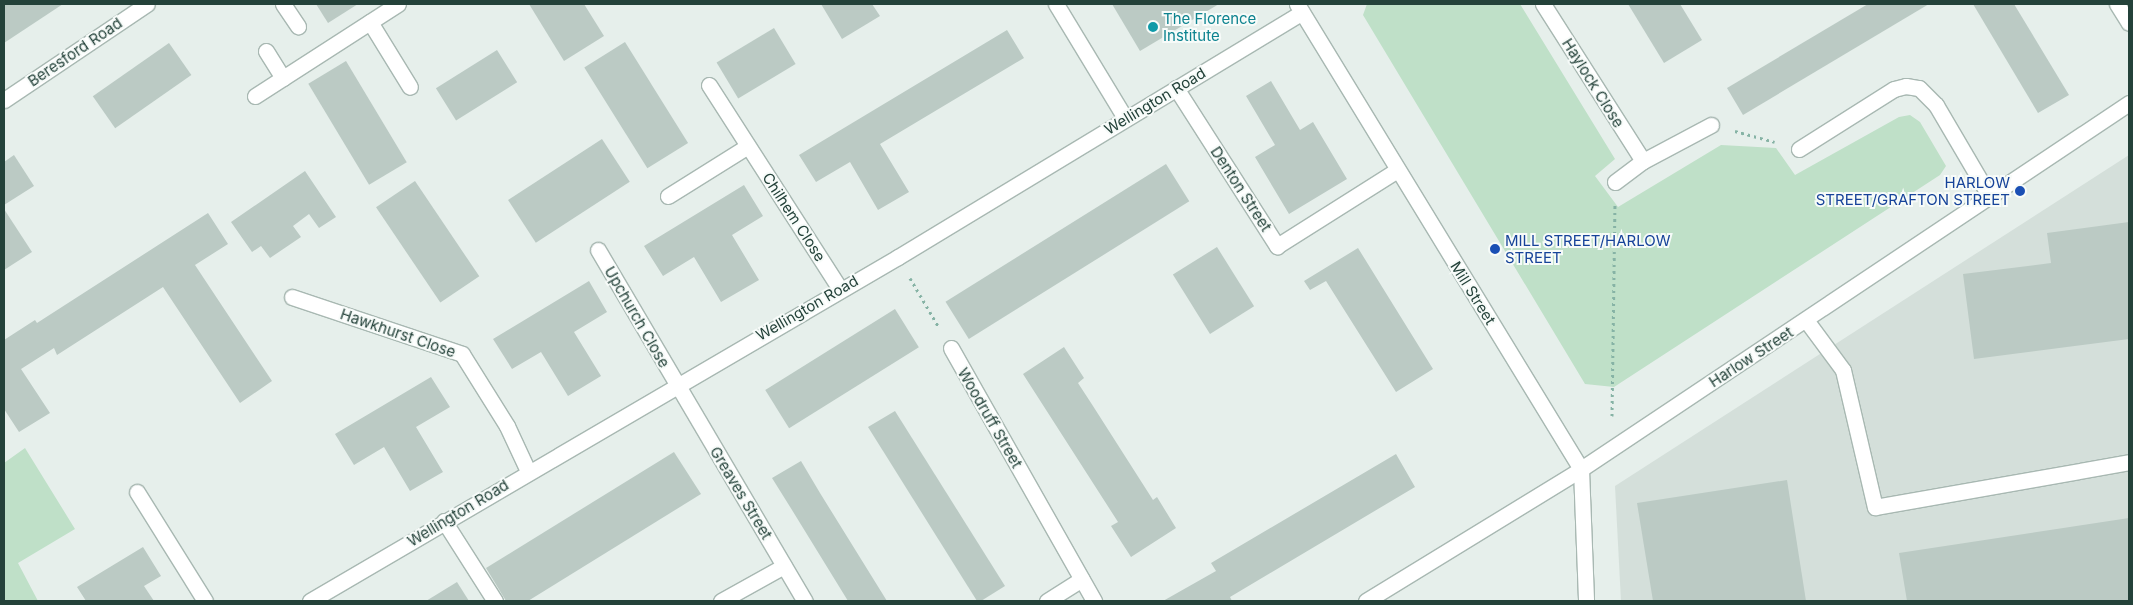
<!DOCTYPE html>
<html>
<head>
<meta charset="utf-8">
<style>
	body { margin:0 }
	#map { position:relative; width:2133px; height:605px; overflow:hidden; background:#e6efeb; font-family:Inter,sans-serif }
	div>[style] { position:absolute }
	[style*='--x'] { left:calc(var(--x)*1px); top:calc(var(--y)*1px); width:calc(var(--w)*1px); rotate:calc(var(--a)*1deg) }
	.built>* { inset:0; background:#d4dfda }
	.green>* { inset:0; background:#bfe0c8 }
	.building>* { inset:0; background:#bbcac4; transform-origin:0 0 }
	.path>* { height:3px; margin-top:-1.5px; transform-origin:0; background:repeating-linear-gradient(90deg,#86b3a5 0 2.5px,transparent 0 6.5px) }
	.roads { filter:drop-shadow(1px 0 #a8b8b2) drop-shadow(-1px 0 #a8b8b2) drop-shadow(0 1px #a8b8b2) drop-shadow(0 -1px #a8b8b2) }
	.minor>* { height:15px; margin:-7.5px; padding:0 7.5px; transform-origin:7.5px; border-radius:7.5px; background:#fff }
	.dots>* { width:14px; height:14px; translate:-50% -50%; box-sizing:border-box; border:2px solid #f7fbf9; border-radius:50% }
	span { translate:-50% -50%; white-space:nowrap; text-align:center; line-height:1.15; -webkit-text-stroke:4px #f7fbf9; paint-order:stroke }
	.culture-label { font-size:15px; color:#0d838f }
	.left { translate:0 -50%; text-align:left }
	.street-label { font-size:15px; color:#24423a }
	.transit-label { font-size:15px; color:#164399 }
	.right { translate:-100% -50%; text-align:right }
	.frame { position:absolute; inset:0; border:5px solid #24423a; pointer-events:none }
</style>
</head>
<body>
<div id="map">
	<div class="built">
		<i style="clip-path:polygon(2129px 155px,2129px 601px,1621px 601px,1615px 486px)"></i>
	</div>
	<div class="green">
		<i style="clip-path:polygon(1367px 4px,1520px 4px,1615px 159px,1595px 176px,1618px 207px,1721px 145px,1776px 148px,1795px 175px,1899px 117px,1910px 115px,1920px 122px,1946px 166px,1940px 175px,1614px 387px,1585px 384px,1363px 15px)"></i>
		<i style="clip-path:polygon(25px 448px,75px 529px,18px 563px,38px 601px,4px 601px,4px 463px)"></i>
	</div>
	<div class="building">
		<i style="clip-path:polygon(4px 4px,63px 4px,4px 43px)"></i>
		<i style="clip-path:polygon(316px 4px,358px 4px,328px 23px)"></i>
		<i style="clip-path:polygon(529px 4px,584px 4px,604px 36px,564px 61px)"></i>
		<i style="clip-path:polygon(821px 4px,872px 4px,880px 16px,842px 39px)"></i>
		<i style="clip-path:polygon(1112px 4px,1219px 4px,1140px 51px)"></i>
		<i style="clip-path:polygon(1628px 4px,1680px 4px,1702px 40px,1664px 63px)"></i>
		<i style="clip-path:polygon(1868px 4px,1929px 4px,1743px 115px,1727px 88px)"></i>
		<i style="clip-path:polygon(1973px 4px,2014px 4px,2069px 95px,2038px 113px)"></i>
		<i style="left:774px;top:28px;width:42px;height:67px;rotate:59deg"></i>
		<i style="clip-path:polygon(1007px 30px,1024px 58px,880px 144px,909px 192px,878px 210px,850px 162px,816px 182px,799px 155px)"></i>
		<i style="left:625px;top:42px;width:119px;height:48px;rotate:58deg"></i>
		<i style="left:169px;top:43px;width:39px;height:93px;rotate:55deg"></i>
		<i style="left:497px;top:50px;width:38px;height:72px;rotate:58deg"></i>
		<i style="left:346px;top:61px;width:118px;height:44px;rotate:59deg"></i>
		<i style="clip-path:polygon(1271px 81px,1300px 130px,1313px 122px,1347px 179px,1289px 214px,1255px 157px,1275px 145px,1246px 96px)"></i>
		<i style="left:602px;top:139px;width:51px;height:112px;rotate:57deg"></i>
		<i style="clip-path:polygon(14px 155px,34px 186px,4px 205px,4px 162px)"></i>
		<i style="left:1166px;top:164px;width:44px;height:260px;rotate:58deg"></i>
		<i style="clip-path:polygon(305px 171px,336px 217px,319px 228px,309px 214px,293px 226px,301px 237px,270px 258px,261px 246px,252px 252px,231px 222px)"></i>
		<i style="left:415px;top:181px;width:115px;height:47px;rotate:56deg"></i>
		<i style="clip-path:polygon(744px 185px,763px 216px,732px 235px,759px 280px,721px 302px,694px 257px,663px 276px,644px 246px)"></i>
		<i style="clip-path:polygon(4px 209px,32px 252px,4px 270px)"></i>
		<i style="clip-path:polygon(208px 213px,228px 244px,195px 265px,272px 381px,240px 403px,163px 287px,57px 355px,54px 348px,21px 369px,50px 413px,19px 432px,4px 409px,4px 340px,35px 320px,37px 323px)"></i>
		<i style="clip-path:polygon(2129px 222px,2129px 339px,1974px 359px,1963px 274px,2051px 263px,2047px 233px)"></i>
		<i style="left:1217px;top:247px;width:70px;height:52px;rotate:58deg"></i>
		<i style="clip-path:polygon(1358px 248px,1433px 369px,1396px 392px,1326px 281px,1310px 290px,1304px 281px)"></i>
		<i style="clip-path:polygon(589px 281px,607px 312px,574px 332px,601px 376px,568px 396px,541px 352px,512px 369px,493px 339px)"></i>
		<i style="left:895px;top:309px;width:45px;height:153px;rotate:58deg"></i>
		<i style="clip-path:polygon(1064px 347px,1084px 378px,1078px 383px,1093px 406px,1153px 500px,1157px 497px,1176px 528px,1131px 557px,1111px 526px,1118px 522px,1023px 374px)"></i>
		<i style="clip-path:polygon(431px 377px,450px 407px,416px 427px,443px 472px,410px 491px,384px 447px,354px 465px,335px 434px)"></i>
		<i style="clip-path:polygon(895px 411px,1005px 586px,981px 601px,977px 601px,868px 427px)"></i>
		<i style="clip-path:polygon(674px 452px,701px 494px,528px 601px,506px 601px,486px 568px)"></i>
		<i style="clip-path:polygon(1396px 454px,1415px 487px,1230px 597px,1232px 601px,1163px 601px,1216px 571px,1211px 563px)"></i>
		<i style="clip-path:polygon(801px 461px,820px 493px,887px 601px,848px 601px,792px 510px,772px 478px)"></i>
		<i style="clip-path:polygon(1787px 480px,1806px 601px,1653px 601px,1637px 503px)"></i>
		<i style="clip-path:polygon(2129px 518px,2129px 601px,1907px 601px,1899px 553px)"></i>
		<i style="clip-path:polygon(143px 547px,161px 576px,144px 586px,154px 601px,86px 601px,77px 587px)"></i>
		<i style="clip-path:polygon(457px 582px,469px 601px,426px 601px)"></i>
	</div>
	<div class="path">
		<i style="--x:1735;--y:131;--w:41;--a:15.4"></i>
		<i style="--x:910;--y:278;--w:56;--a:59.7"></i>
		<i style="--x:1612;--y:416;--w:211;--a:-89.2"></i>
	</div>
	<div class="roads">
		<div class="minor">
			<i style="--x:283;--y:4;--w:27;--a:56"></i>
			<i style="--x:1056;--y:4;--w:133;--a:58.8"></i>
			<i style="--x:1297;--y:4;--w:545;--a:58.59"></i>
			<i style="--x:1581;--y:469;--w:132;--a:87.8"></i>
			<i style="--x:1543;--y:4;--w:186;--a:57.5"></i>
			<i style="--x:2117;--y:4;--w:22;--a:58"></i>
			<i style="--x:370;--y:22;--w:76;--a:58.4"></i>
			<i style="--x:266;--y:51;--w:32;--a:58"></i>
			<i style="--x:709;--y:85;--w:242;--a:57.3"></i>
			<i style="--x:1176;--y:88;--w:188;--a:57.4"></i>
			<i style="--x:1277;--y:246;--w:142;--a:-32.3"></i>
			<i style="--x:255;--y:96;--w:170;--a:-32.8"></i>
			<i style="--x:4;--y:100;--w:172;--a:-33.9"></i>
			<i style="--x:1799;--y:149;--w:112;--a:-32.3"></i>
			<i style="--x:1894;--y:89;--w:12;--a:-14"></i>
			<i style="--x:1906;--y:86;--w:13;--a:9"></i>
			<i style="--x:1919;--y:88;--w:24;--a:45"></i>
			<i style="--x:1936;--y:105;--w:107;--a:59.6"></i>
			<i style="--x:1615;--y:182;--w:35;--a:-37"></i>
			<i style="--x:1643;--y:161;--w:77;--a:-27.9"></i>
			<i style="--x:668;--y:196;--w:94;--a:-32"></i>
			<i style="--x:598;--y:250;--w:407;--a:59.5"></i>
			<i style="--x:292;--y:297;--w:179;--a:18.5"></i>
			<i style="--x:462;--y:354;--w:85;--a:58"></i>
			<i style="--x:507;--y:426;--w:50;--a:65"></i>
			<i style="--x:1806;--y:320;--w:62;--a:53.5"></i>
			<i style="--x:1843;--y:370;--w:141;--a:76.9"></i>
			<i style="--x:1875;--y:507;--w:258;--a:-10"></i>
			<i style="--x:951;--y:348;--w:291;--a:60.5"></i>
			<i style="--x:137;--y:492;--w:128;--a:58"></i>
			<i style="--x:444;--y:521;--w:95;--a:57.5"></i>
			<i style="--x:310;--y:601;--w:681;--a:-30.33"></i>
			<i style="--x:898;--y:257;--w:472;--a:-31.2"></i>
			<i style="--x:721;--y:601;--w:72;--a:-29.1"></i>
			<i style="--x:1047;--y:601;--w:41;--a:-32.2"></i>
			<i style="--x:1366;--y:601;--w:252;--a:-31.5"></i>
			<i style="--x:1581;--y:469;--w:659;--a:-33.74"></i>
		</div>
	</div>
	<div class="dots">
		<i style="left:1153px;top:27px;background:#0f9aa8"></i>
		<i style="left:2020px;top:191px;background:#1a4fb4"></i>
		<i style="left:1495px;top:249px;background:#1a4fb4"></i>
	</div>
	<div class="culture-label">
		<span class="left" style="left:1163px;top:27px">The Florence<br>Institute</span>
	</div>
	<div class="street-label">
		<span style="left:75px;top:52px;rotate:-34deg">Beresford Road</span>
		<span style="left:1593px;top:83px;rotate:58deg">Haylock Close</span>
		<span style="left:1155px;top:101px;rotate:-31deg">Wellington Road</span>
		<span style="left:1241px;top:189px;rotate:57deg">Denton Street</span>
		<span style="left:794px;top:217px;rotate:57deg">Chilhem Close</span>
		<span style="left:1473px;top:293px;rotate:58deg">Mill Street</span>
		<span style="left:807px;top:308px;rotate:-30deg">Wellington Road</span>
		<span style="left:637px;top:317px;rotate:60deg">Upchurch Close</span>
		<span style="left:398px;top:333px;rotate:19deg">Hawkhurst Close</span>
		<span style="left:1751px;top:357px;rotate:-33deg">Harlow Street</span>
		<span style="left:990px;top:418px;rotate:60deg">Woodruff Street</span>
		<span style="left:741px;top:493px;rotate:59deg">Greaves Street</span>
		<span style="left:458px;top:513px;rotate:-31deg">Wellington Road</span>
	</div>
	<div class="transit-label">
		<span class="right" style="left:2010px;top:191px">HARLOW<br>STREET/GRAFTON STREET</span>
		<span class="left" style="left:1505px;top:249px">MILL STREET/HARLOW<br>STREET</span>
	</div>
	<div class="frame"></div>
</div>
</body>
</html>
